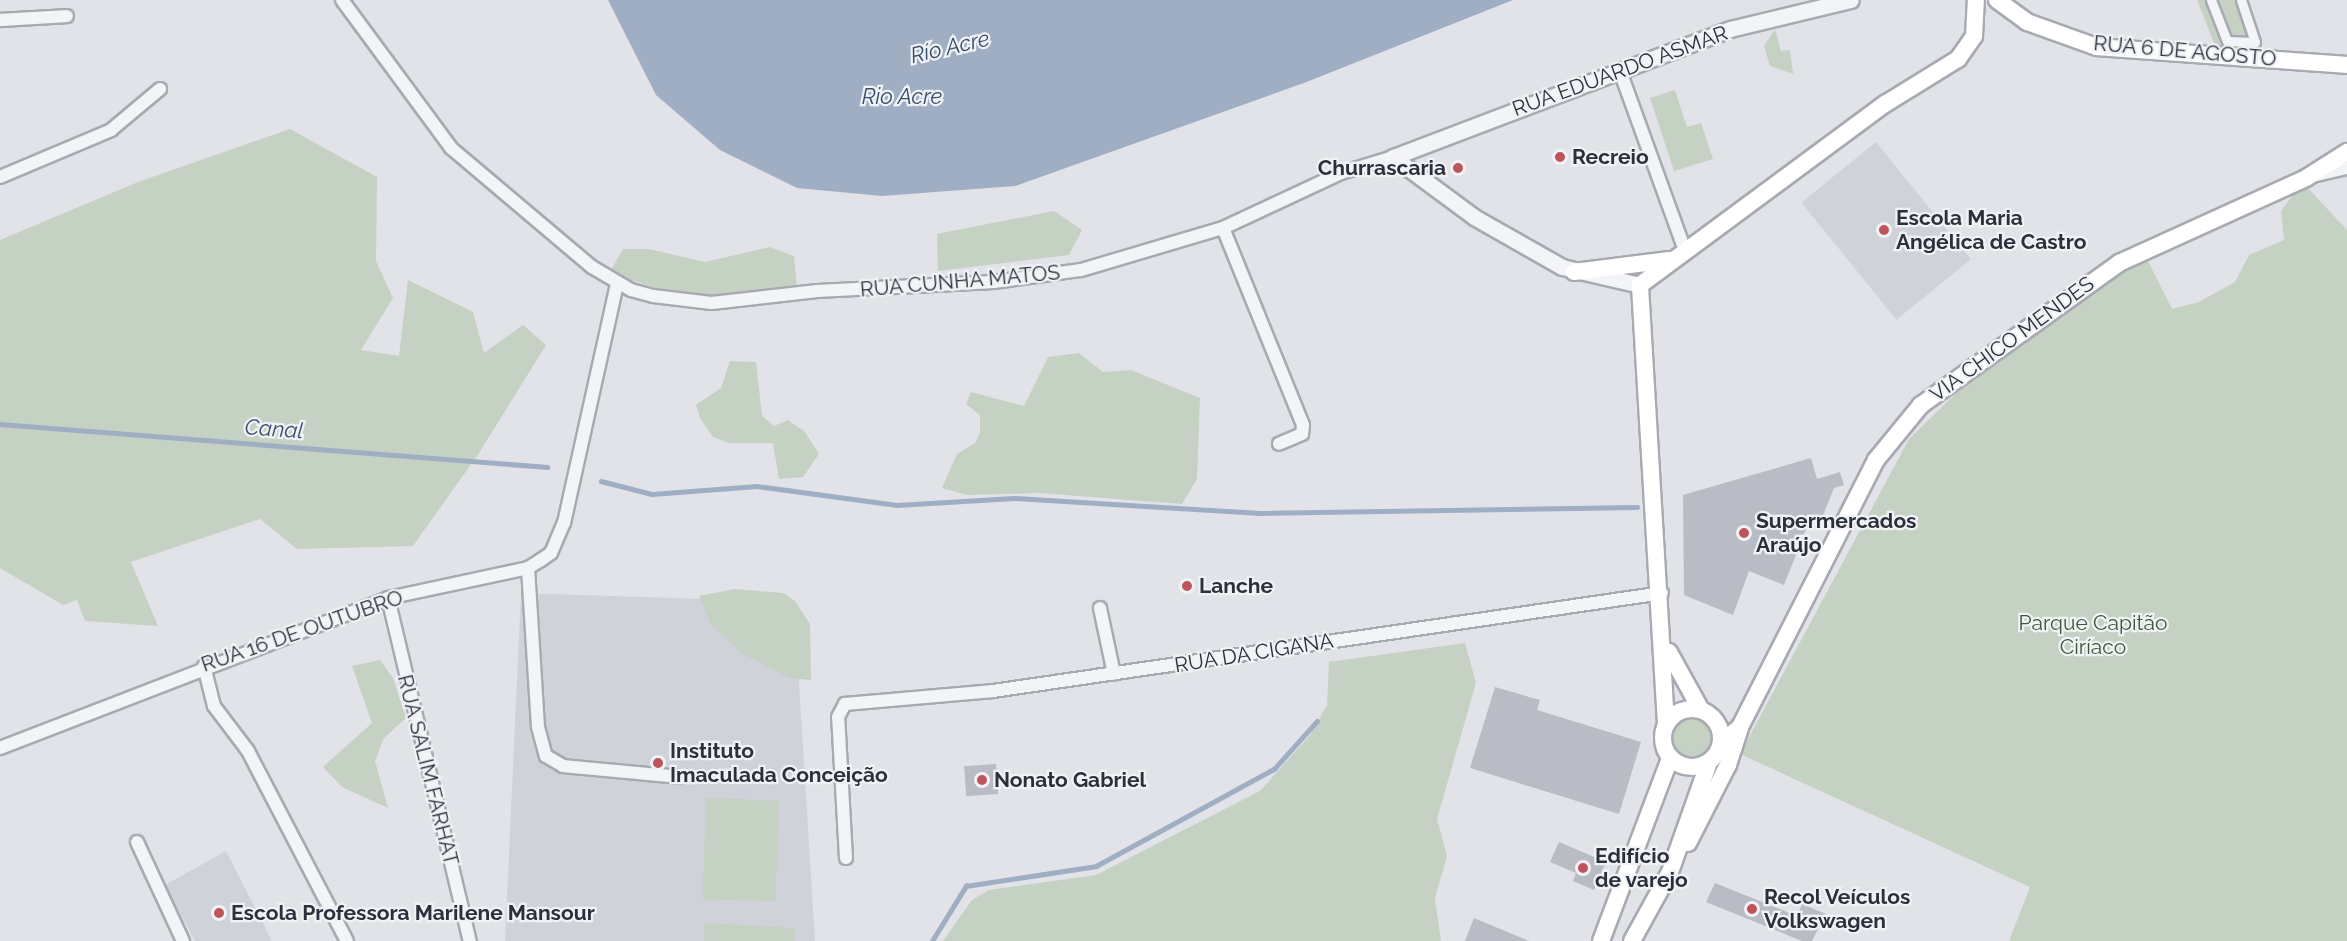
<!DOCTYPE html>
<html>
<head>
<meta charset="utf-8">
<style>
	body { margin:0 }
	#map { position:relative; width:2347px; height:941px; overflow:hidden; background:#e1e3e8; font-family:Raleway,sans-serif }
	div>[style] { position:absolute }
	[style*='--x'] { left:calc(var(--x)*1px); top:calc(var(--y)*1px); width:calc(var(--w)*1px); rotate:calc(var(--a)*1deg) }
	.built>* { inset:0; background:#cfd2d9; transform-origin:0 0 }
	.green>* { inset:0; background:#c5d1c3; transform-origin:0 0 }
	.round { border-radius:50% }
	.water>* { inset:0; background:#a0aec4 }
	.stream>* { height:4.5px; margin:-2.25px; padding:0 2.25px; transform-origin:2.25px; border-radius:2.25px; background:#a0aec4 }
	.building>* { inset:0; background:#b9bcc4; transform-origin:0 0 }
	.roads { filter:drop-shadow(2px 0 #a7aab1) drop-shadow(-2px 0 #a7aab1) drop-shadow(0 2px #a7aab1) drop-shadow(0 -2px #a7aab1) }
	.pedestrian>* { height:9px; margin:-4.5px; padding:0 4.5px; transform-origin:4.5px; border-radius:4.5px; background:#f3f4f7 }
	.minor>* { height:12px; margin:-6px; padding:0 6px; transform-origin:6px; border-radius:6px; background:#f3f4f7 }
	.tertiary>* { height:15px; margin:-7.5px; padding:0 7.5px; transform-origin:7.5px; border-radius:7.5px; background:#f3f4f7 }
	.secondary>* { height:16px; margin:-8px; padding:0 8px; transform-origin:8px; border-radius:8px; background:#fff }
	.secondary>.ring { margin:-8px; padding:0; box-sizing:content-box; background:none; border:16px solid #fff; border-radius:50% }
	.dots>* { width:16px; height:16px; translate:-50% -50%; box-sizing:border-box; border:3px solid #f0f2f5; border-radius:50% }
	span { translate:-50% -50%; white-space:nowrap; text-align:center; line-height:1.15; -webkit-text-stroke:4.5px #f0f2f5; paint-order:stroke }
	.street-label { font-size:21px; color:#2b303d }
	.poi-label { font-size:21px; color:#2b303d; font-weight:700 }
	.left { translate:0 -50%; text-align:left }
	.right { translate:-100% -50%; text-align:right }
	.park-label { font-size:21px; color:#3d583a }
	.water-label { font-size:22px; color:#3a4c6d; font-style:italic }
</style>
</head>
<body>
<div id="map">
	<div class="built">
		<i style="left:1876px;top:142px;width:151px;height:96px;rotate:51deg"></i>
		<i style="clip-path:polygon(521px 593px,794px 602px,815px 941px,505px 941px)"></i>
		<i style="clip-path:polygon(226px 851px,272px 941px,195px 941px,165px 885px)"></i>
	</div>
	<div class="green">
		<i style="clip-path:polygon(2197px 0,2246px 0,2263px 51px,2216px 48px)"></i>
		<i style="clip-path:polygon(1775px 29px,1781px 51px,1790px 50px,1793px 74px,1770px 66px,1764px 46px)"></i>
		<i style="clip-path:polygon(1675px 90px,1687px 127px,1701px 123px,1713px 159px,1674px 171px,1650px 98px)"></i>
		<i style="clip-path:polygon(290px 129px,377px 177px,376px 261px,393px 298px,361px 350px,399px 356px,408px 280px,473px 312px,484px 353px,523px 325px,546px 345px,479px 453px,413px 546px,297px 549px,260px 519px,131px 562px,158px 626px,85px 621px,77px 600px,63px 605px,0 568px,0 240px,138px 182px)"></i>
		<i style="clip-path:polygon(2307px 187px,2347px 230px,2347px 941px,2009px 941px,2030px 887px,1740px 754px,1909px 439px,2015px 336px,2144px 253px,2172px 309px,2199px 302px,2235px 282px,2249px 255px,2284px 240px,2281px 211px,2292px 196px)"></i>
		<i style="clip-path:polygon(1054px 211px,1082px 230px,1069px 255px,938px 271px,937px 234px)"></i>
		<i style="clip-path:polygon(770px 247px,794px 256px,797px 288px,688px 298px,609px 273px,623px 249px,649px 249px,705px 262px)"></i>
		<i style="clip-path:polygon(1079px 353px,1103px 372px,1131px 370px,1200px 398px,1197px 479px,1182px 504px,1039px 493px,967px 495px,942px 488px,957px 454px,975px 443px,980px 433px,980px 415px,966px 404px,971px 392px,1024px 406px,1048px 357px)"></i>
		<i style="clip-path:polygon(730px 361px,756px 362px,762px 416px,774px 426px,788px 420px,805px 432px,819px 454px,803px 477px,779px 479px,773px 443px,729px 443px,713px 437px,701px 420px,696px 405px,721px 388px)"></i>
		<i style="clip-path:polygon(735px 589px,783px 593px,795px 601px,810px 624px,811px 680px,789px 678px,742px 653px,711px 625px,699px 596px)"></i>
		<i style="clip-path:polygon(1465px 643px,1476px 683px,1437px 819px,1447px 856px,1435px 898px,1441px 941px,943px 941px,972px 900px,989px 890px,1096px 875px,1260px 791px,1310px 735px,1327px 705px,1329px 662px)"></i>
		<i style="clip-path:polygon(380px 660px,393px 678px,406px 718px,384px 738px,375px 761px,388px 808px,342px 787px,323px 767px,372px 723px,352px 666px)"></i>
		<i class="round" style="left:1669px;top:714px;width:46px;height:46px"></i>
		<i style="left:706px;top:798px;width:73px;height:101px;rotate:2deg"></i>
		<i style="clip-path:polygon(705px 923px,795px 928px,794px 941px,704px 941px)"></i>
	</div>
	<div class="water">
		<i style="clip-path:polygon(608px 0,1513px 0,1304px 83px,1015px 186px,882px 196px,797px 188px,720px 150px,656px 95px)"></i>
	</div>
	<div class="stream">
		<i style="--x:0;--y:424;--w:549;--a:4.49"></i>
		<i style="--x:601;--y:481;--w:53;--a:14.3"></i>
		<i style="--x:652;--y:494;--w:105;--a:-4.4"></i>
		<i style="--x:757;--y:486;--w:141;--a:7.7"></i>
		<i style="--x:897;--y:505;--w:117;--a:-3.4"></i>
		<i style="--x:1014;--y:498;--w:243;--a:3.5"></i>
		<i style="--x:1257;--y:513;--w:380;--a:-0.9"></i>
		<i style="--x:932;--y:941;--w:65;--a:-58.3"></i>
		<i style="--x:966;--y:886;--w:132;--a:-8.7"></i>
		<i style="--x:1096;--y:866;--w:203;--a:-28.6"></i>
		<i style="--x:1274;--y:769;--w:64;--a:-48.1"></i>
	</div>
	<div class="building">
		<i style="clip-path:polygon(1811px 458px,1817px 479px,1840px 472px,1844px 485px,1834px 488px,1820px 523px,1810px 519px,1784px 585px,1749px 571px,1733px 615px,1684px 595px,1683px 495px)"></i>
		<i style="clip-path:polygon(1495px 687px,1540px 700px,1537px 710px,1641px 742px,1619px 814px,1470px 768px)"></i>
		<i style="left:996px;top:764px;width:30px;height:32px;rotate:86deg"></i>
		<i style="clip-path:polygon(1559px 842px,1606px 862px,1594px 890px,1573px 881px,1576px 873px,1550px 862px)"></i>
		<i style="clip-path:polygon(1715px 883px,1797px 916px,1802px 904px,1826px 914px,1812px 941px,1802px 941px,1706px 902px)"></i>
		<i style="clip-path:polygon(1474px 918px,1529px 941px,1465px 941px)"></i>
	</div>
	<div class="roads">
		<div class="pedestrian">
			<i style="--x:2211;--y:0;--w:44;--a:68.7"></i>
			<i style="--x:2227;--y:41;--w:28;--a:2"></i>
			<i style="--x:2255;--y:42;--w:44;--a:-108.4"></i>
		</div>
		<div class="minor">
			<i style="--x:342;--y:0;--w:184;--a:53.6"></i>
			<i style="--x:451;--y:148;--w:185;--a:40.2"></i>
			<i style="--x:592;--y:267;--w:45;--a:30.5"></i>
			<i style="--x:631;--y:290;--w:23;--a:15"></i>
			<i style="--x:653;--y:296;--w:59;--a:6.8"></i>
			<i style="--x:712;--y:303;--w:106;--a:-6.5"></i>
			<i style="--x:817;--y:291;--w:177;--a:-2.9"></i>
			<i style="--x:994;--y:282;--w:88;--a:-7.9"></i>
			<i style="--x:1081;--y:270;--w:148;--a:-16.5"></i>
			<i style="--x:1223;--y:228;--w:130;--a:-25"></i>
			<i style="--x:1341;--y:173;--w:54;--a:-17.1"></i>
			<i style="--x:0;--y:20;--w:67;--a:-3.4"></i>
			<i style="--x:1620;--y:71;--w:188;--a:70.1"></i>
			<i style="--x:2316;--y:175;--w:32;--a:-13"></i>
			<i style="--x:0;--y:177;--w:121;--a:-22.9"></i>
			<i style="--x:111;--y:130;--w:64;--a:-39.9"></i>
			<i style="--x:1223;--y:228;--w:213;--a:67.9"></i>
			<i style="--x:1303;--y:425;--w:9;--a:96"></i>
			<i style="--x:1302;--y:434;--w:25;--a:157"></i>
			<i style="--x:528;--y:568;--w:159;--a:86.4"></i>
			<i style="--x:538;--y:727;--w:30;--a:75"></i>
			<i style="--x:546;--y:756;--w:20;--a:30"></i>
			<i style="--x:563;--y:766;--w:117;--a:5.4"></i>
			<i style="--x:388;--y:598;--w:353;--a:76.6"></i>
			<i style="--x:1100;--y:608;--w:67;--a:78"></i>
			<i style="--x:204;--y:666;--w:41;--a:76"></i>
			<i style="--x:214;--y:706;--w:56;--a:52.9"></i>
			<i style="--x:248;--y:751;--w:214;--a:62.5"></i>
			<i style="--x:0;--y:748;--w:416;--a:-21.1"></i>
			<i style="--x:388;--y:598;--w:143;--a:-12.1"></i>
			<i style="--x:528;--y:568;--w:15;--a:-32"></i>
			<i style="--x:541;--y:560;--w:12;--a:-35"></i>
			<i style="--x:551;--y:553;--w:33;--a:-67"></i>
			<i style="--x:564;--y:523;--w:246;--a:-77.5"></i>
			<i style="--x:137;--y:842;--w:109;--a:65.1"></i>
			<i style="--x:846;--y:858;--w:141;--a:-93.2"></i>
			<i style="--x:838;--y:717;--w:15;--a:-62"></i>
			<i style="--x:845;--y:704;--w:149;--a:-5"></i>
			<i style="--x:993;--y:691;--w:676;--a:-8.33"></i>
		</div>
		<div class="tertiary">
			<i style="--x:1393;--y:157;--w:360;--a:-20.8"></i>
			<i style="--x:1730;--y:29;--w:124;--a:-13.5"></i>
			<i style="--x:1393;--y:157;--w:101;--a:36.5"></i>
			<i style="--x:1474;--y:217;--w:101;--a:29.6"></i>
			<i style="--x:1562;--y:267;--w:80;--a:13"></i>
		</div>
		<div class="secondary">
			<i style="--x:1997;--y:0;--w:37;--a:36"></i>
			<i style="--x:2027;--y:22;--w:74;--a:19.7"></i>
			<i style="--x:2097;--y:47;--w:251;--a:4.1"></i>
			<i style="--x:1574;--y:272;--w:96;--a:-7.2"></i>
			<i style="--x:1669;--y:652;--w:66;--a:61.1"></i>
			<i class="ring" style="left:1663px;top:709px;width:42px;height:42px"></i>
			<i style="--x:1666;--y:724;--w:440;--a:-93.4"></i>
			<i style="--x:1640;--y:285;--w:305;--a:-36.5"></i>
			<i style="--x:1885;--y:104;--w:86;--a:-31.7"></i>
			<i style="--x:1958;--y:59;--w:28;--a:-55"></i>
			<i style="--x:1974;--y:36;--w:36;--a:-87"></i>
			<i style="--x:1721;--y:743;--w:25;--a:-40"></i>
			<i style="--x:1740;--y:727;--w:300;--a:-63"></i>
			<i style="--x:1876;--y:460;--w:71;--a:-50.7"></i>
			<i style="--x:1921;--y:405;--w:244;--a:-35.6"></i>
			<i style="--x:2119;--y:263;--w:205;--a:-24.4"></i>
			<i style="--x:2306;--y:178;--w:49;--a:-32.4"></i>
			<i style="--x:1688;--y:843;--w:88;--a:-62.9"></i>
			<i style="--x:1728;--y:765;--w:40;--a:-72"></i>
			<i style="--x:1601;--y:941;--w:196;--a:-69.3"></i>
			<i style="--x:1632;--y:941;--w:79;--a:-61.2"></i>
			<i style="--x:1670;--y:872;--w:117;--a:-70.5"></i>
		</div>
	</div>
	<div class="dots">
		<i style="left:1560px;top:157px;background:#bf545b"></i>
		<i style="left:1458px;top:168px;background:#bf545b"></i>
		<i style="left:1884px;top:230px;background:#bf545b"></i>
		<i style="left:1744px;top:533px;background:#bf545b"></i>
		<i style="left:1187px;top:586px;background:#bf545b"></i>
		<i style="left:658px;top:763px;background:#bf545b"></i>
		<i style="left:982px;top:780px;background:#bf545b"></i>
		<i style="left:1583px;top:868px;background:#bf545b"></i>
		<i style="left:1752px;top:909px;background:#bf545b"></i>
		<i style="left:219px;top:913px;background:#bf545b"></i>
	</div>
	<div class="street-label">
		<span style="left:2185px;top:51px;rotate:5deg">RUA 6 DE AGOSTO</span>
		<span style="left:1620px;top:71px;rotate:-20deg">RUA EDUARDO ASMAR</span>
		<span style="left:960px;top:281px;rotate:-5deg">RUA CUNHA MATOS</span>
		<span style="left:2012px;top:339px;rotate:-36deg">VIA CHICO MENDES</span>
		<span style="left:302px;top:631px;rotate:-19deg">RUA 16 DE OUTUBRO</span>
		<span style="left:1254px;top:653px;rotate:-9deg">RUA DA CIGANA</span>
		<span style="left:428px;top:770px;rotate:76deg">RUA SALIM FARHAT</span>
	</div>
	<div class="poi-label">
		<span class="left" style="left:1572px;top:157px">Recreio</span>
		<span class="right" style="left:1446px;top:168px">Churrascaria</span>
		<span class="left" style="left:1896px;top:230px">Escola Maria<br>Angélica de Castro</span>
		<span class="left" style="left:1756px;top:533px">Supermercados<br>Araújo</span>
		<span class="left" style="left:1199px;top:586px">Lanche</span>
		<span class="left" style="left:670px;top:763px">Instituto<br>Imaculada Conceição</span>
		<span class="left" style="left:994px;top:780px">Nonato Gabriel</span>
		<span class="left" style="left:1595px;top:868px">Edifício<br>de varejo</span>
		<span class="left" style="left:1764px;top:909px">Recol Veículos<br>Volkswagen</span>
		<span class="left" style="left:231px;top:913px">Escola Professora Marilene Mansour</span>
	</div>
	<div class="park-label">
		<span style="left:2093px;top:635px">Parque Capitão<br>Ciríaco</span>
	</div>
	<div class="water-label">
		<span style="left:950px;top:47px;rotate:-13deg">Río Acre</span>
		<span style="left:902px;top:97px">Rio Acre</span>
		<span style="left:274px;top:429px;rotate:4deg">Canal</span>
	</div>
</div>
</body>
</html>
